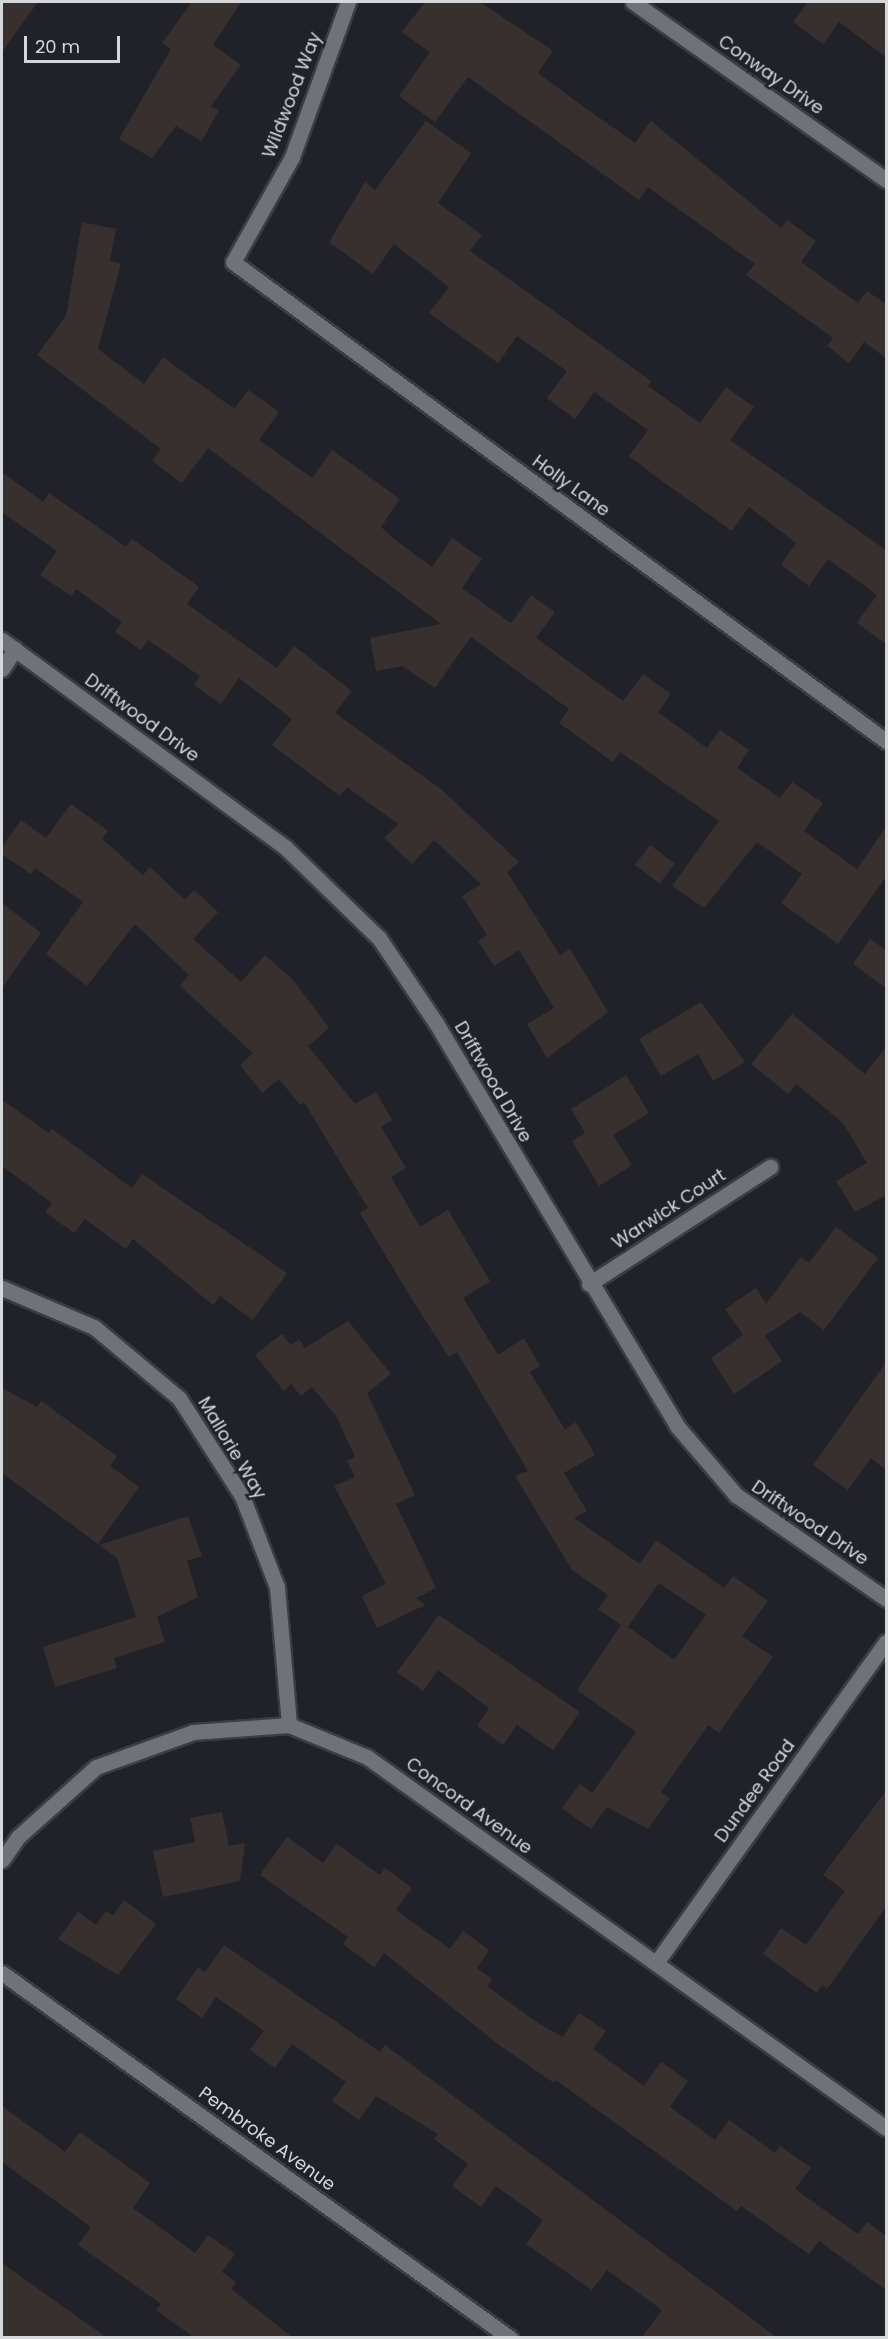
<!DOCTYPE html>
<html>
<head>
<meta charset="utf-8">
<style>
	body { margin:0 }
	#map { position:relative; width:888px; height:2339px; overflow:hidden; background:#212229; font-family:Poppins,sans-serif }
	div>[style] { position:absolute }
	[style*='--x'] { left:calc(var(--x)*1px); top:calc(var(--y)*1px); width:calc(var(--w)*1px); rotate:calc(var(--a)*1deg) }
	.building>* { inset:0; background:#38302f; transform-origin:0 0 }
	.roads { filter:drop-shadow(2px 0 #3b3d41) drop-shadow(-2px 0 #3b3d41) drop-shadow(0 2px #3b3d41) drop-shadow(0 -2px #3b3d41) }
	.minor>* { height:15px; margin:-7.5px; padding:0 7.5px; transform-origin:7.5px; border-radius:7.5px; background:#70727a }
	span { translate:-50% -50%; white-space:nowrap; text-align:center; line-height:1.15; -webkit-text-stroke:5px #212229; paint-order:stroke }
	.street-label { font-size:18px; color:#d6d7db }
	.frame { position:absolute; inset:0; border:3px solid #d6d7db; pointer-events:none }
	.scale { position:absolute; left:24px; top:36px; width:96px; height:27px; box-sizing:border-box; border:3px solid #d6d7db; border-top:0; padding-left:8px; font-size:18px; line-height:21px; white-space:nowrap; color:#d6d7db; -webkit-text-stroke:4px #212229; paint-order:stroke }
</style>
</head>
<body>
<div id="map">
	<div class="building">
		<i style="clip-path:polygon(2px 2px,38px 2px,2px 52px)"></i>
		<i style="clip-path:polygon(192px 2px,241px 2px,213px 45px,241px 65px,211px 106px,219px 110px,202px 141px,176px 126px,152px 158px,119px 139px,171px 49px,162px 43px)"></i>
		<i style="clip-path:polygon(425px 2px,480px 2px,553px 51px,538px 73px,577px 102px,635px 143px,651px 121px,781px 228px,787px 220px,816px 241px,801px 262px,858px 303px,867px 291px,886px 304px,886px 358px,864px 342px,849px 363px,827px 346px,833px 338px,746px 275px,755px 264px,648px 187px,639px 200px,468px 77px,435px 122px,399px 96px,430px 52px,402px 32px)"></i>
		<i style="clip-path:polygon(808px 2px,886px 2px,886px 57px,839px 22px,823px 44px,793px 22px)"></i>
		<i style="clip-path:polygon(426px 121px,471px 153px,438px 203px,482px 235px,470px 251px,651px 381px,648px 386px,700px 423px,726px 387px,754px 407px,730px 440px,886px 550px,886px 644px,857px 623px,877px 595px,828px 559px,809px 586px,781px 565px,796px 543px,749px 507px,732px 531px,666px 484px,629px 456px,648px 430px,594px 392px,575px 419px,547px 398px,567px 371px,517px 336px,498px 363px,450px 328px,429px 313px,449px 287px,394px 244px,373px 274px,329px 242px,365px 182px,375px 190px)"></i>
		<i style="clip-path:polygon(82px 222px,116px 229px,110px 261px,121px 263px,98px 349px,144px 384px,163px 357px,230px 406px,235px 408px,248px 390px,279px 412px,259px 440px,312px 478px,332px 450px,400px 499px,381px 527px,394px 539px,432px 567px,452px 538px,482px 559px,462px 588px,511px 623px,531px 595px,555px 612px,536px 638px,623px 701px,643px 674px,671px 694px,658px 712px,707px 748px,720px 730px,749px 750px,737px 768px,780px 798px,792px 782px,823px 803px,804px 831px,857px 869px,886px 827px,886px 877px,838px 944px,781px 903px,802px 874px,757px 842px,704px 908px,672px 886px,719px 821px,620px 752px,613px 762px,559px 723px,569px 709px,471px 637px,435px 688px,402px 666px,376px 671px,370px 638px,441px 624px,208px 448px,182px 483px,152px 461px,161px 449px,37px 355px,66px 316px)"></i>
		<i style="clip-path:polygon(2px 472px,43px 502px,49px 493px,126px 547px,132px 539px,199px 587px,187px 604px,277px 668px,294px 646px,352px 691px,335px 713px,441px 789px,519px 862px,507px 872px,560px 955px,570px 949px,608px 1012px,547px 1058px,527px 1024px,554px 1008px,519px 950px,494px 966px,478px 941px,487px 935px,462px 896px,481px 884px,434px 840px,412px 864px,384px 838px,398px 824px,347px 787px,340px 796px,272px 745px,292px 719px,239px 678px,221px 704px,194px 685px,200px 676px,148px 640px,141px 650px,115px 632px,122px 622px,76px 589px,71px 596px,40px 575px,57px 551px,2px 512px)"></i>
		<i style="clip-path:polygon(evenodd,71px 804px,108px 831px,102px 839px,143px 875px,150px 867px,185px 900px,194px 890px,218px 912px,193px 939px,241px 982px,265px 955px,294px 981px,329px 1028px,308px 1046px,355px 1104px,376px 1092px,392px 1120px,381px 1127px,406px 1168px,391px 1177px,420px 1227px,448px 1210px,490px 1281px,463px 1298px,498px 1355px,524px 1338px,540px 1366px,530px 1372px,565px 1430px,576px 1422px,595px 1455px,564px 1473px,587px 1511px,574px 1518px,640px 1564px,656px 1540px,724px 1588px,733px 1576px,768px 1601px,742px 1636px,773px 1657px,719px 1733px,708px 1725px,661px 1792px,670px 1798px,648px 1829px,607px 1807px,591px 1829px,562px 1808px,580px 1784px,592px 1793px,636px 1732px,577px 1690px,621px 1625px,598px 1609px,608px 1595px,572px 1570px,515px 1476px,528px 1471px,457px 1352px,449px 1357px,413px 1301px,360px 1213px,368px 1208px,304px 1102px,300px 1105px,279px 1079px,262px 1093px,240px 1065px,253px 1053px,180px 986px,189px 975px,135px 924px,87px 986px,46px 954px,83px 902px,35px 868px,31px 874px,2px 854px,2px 847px,21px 820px,46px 838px,71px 804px,659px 1583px,706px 1615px,674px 1660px,628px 1627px,659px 1583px)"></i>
		<i style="left:650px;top:845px;width:31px;height:25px;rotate:37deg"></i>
		<i style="clip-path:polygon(2px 903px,41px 933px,2px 988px)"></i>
		<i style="clip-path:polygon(870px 939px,886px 950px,886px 988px,853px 964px)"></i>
		<i style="clip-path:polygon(701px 1002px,745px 1062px,713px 1081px,698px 1054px,661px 1076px,639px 1039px)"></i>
		<i style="clip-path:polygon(792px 1014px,865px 1074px,886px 1047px,886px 1195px,855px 1212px,836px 1181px,867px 1163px,843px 1123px,796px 1084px,788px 1094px,751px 1064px)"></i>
		<i style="clip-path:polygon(626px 1075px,649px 1113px,613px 1135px,632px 1165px,599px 1186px,572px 1141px,585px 1133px,571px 1109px)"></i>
		<i style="clip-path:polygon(2px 1100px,49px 1133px,52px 1129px,132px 1188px,142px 1174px,287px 1273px,253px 1320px,220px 1296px,213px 1305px,133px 1239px,126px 1249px,85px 1219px,74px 1233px,45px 1212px,52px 1203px,2px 1166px)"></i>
		<i style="clip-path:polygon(836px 1227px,878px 1258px,824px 1330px,800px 1312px,765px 1336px,782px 1361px,734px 1394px,711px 1358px,743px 1335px,725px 1309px,756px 1288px,766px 1304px,801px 1257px,809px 1263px)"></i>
		<i style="clip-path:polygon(348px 1321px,391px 1374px,367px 1393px,415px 1495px,396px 1504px,436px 1588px,416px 1598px,425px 1605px,377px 1628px,362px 1596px,386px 1584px,334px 1486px,355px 1477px,347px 1461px,355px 1457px,336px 1416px,312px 1387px,301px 1396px,291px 1384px,284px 1391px,255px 1355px,282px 1334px,291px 1345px,299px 1339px,305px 1348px)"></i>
		<i style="clip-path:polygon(886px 1362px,886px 1470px,871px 1458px,848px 1490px,813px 1465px)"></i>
		<i style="clip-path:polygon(2px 1388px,37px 1407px,41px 1401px,117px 1456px,110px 1466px,139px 1487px,98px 1544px,2px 1473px)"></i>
		<i style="clip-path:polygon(188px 1516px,202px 1556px,187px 1561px,198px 1597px,157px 1617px,165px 1642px,114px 1658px,117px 1668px,55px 1687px,43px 1647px,136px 1617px,117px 1558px,99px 1545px)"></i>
		<i style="clip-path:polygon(439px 1615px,580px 1712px,553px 1750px,517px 1725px,503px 1745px,477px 1726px,489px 1708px,438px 1670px,423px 1691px,397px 1672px)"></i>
		<i style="clip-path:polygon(886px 1791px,886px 1907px,827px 1989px,822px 1985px,817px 1993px,763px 1954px,781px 1928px,806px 1945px,845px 1891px,823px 1875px)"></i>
		<i style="clip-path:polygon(222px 1812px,229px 1846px,245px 1843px,240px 1881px,163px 1897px,153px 1851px,195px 1842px,190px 1818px)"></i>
		<i style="clip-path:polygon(287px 1837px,323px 1863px,337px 1844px,380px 1875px,385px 1868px,412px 1888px,396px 1910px,450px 1949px,463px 1931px,489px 1950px,477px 1968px,492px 1979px,487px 1986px,538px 2023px,563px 2037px,579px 2013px,606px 2031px,593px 2049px,644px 2086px,661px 2062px,688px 2081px,670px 2107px,715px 2140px,729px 2120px,775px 2153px,780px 2146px,811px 2168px,795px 2189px,858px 2234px,867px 2222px,886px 2236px,886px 2290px,819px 2241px,809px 2254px,741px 2206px,737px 2211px,556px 2080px,554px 2083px,499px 2045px,384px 1953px,374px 1967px,343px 1944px,348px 1937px,260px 1875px)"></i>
		<i style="clip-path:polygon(124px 1900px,156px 1924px,118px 1975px,58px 1939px,78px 1912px,96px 1925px,106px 1911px,113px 1916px)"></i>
		<i style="clip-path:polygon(224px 1945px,380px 2052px,385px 2045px,776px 2337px,642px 2337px,662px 2310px,607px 2270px,592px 2290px,526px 2244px,543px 2220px,496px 2186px,481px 2207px,452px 2186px,468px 2164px,434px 2139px,438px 2134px,376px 2096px,359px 2120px,332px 2101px,346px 2082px,292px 2044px,275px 2068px,250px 2050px,264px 2031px,216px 1997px,202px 2018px,176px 1999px,198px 1967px,205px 1972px)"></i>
		<i style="clip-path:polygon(2px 2106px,65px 2152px,80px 2132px,150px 2183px,133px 2208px,195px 2253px,208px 2235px,235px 2254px,222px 2272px,236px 2282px,231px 2289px,292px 2337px,194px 2337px,156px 2310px,161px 2304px,78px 2245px,91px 2227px,2px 2162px)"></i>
		<i style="clip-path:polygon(2px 2263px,106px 2337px,2px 2337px)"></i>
	</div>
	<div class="roads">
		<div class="minor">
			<i style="--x:348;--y:2;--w:165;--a:109.9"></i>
			<i style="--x:292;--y:157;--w:120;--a:119.3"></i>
			<i style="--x:233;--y:262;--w:810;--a:36.26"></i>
			<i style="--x:633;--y:2;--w:309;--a:35.1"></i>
			<i style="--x:2;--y:640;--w:352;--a:36.2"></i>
			<i style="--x:286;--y:848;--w:129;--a:44.1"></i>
			<i style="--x:379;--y:938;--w:102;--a:56.2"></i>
			<i style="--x:436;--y:1023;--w:470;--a:59.1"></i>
			<i style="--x:677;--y:1426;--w:91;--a:49.5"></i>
			<i style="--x:736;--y:1495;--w:183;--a:34.7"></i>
			<i style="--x:2;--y:669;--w:24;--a:-57"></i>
			<i style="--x:589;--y:1284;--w:216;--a:-32.9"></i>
			<i style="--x:2;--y:1288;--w:100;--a:23"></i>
			<i style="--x:94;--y:1327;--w:111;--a:39.9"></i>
			<i style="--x:179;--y:1398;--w:117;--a:57.3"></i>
			<i style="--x:242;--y:1496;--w:97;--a:69"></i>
			<i style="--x:277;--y:1587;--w:139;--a:85"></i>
			<i style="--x:2;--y:1860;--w:28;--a:-55"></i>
			<i style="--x:18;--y:1837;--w:105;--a:-41.9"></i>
			<i style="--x:96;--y:1767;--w:103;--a:-19.8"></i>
			<i style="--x:193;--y:1732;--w:96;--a:-4.2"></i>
			<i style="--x:289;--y:1725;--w:84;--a:22.3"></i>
			<i style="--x:367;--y:1757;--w:638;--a:35.56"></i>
			<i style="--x:656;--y:1963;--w:395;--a:-54.4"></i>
			<i style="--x:2;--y:1973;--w:626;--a:35.7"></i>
		</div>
	</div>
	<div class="street-label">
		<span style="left:771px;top:75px;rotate:35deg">Conway Drive</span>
		<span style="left:292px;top:95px;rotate:-69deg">Wildwood Way</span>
		<span style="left:571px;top:486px;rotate:36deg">Holly Lane</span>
		<span style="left:142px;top:718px;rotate:36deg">Driftwood Drive</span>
		<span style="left:493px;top:1082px;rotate:60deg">Driftwood Drive</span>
		<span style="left:669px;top:1209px;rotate:-33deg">Warwick Court</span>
		<span style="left:232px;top:1448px;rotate:59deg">Mallorie Way</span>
		<span style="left:810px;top:1523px;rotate:34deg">Driftwood Drive</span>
		<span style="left:755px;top:1791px;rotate:-54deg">Dundee Road</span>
		<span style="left:469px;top:1806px;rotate:36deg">Concord Avenue</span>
		<span style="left:267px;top:2139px;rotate:36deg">Pembroke Avenue</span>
	</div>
	<div class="frame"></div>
	<div class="scale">20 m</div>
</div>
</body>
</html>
